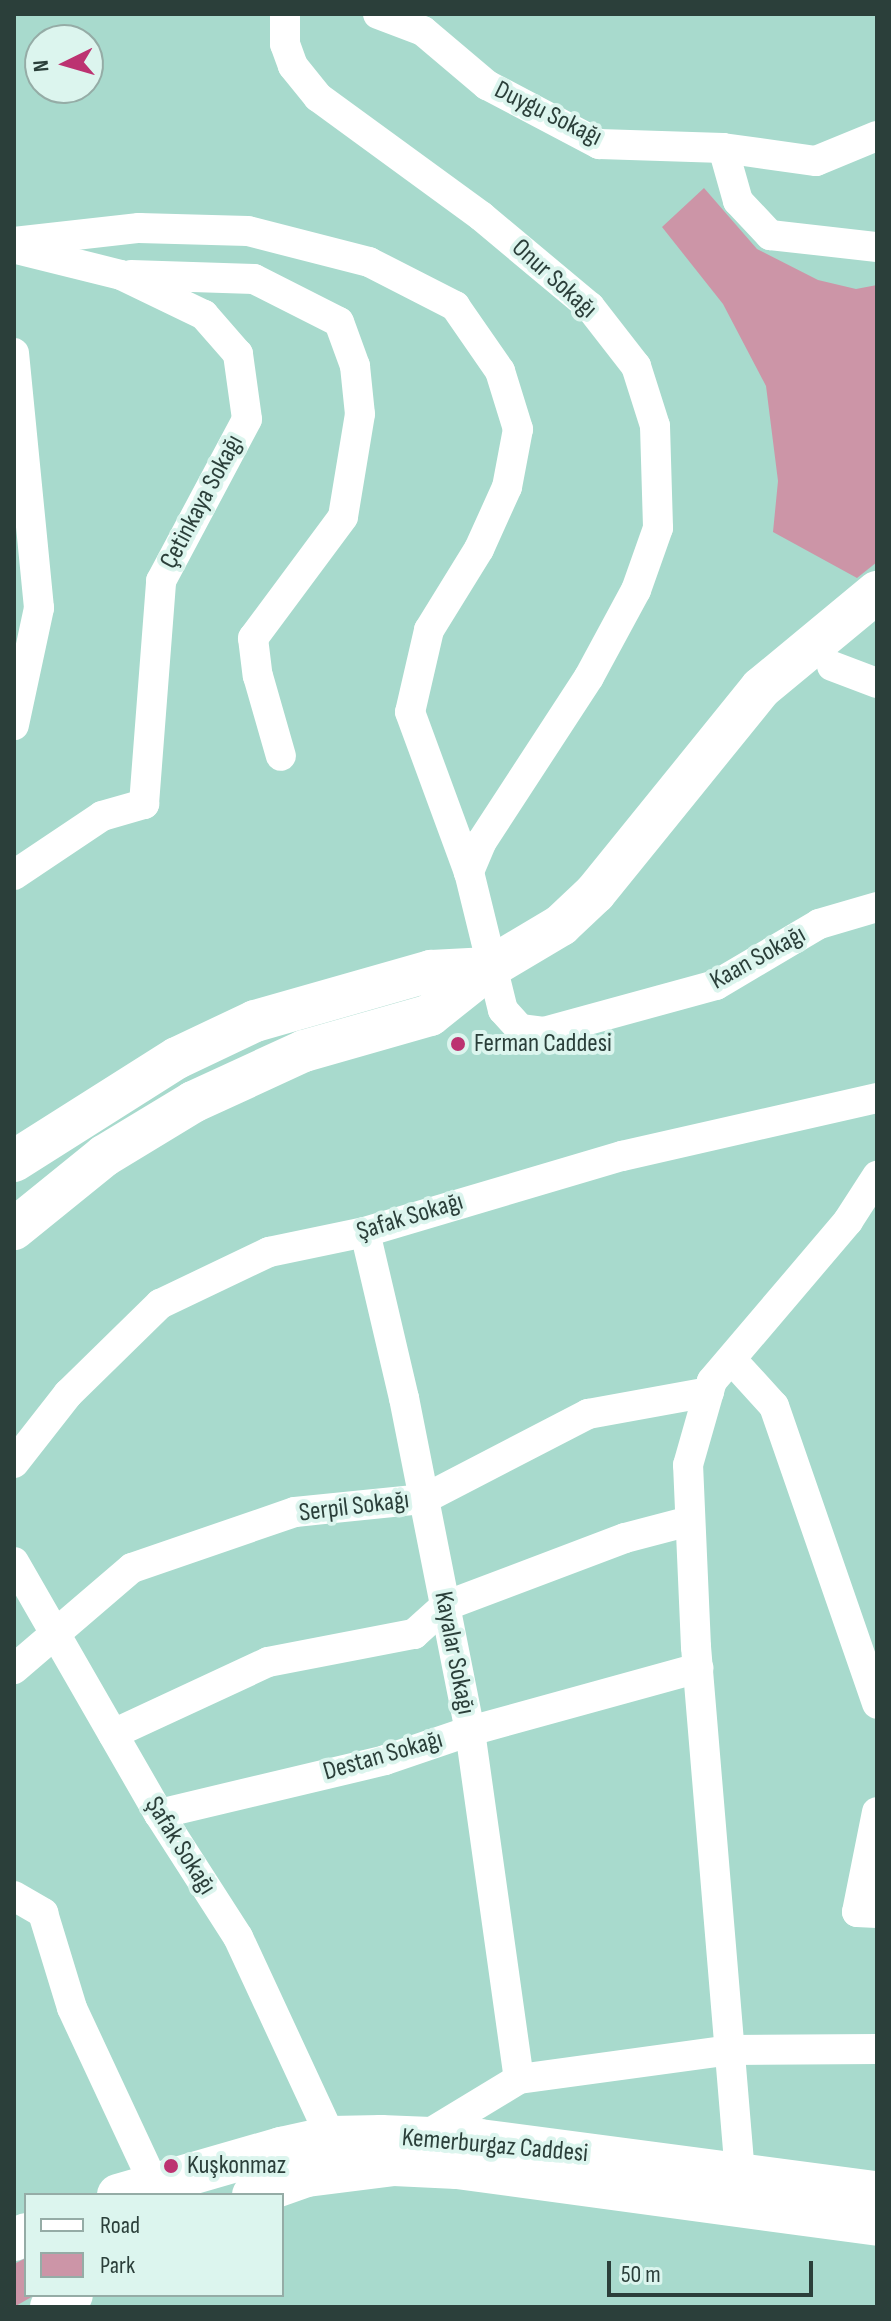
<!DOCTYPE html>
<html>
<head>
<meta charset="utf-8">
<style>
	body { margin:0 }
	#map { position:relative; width:891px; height:2321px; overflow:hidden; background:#a8dacd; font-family:"Sofia Sans Condensed",sans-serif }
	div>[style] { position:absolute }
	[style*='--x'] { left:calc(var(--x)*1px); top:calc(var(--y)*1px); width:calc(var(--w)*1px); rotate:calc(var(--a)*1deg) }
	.green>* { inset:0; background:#cc95a7 }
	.street>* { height:30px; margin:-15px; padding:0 15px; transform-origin:15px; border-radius:15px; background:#fff }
	.secondary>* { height:42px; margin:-21px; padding:0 21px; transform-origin:21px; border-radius:21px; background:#fff }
	.dots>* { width:22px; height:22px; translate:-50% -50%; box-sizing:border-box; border:4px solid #dcf5ee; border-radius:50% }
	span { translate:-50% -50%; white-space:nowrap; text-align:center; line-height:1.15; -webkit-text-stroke:8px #dcf5ee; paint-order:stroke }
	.street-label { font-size:26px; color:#2b3f3a }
	.poi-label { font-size:26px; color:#2b3f3a }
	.left { translate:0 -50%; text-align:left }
	.frame { position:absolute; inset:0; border:16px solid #2b3f3a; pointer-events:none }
	.legend { position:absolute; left:24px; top:2193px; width:260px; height:104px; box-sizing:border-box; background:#dcf5ee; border:2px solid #95aca6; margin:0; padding:10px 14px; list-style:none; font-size:24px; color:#2b3f3a }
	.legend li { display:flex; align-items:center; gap:16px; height:40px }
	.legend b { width:40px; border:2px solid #95aca6 }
	.north { position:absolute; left:24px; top:24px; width:80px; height:80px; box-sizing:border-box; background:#dcf5ee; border:2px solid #95aca6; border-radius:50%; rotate:265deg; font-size:22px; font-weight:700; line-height:32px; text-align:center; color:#2b3f3a }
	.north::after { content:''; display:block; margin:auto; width:28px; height:36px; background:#bc3371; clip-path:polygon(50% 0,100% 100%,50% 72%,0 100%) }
	.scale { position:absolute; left:607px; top:2261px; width:206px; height:36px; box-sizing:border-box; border:4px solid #2b3f3a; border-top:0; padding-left:10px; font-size:24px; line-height:28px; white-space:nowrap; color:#2b3f3a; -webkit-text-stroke:6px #dcf5ee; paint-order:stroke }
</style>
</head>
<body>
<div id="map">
	<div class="green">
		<i style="clip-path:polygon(704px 188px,757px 249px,818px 280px,856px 289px,877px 285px,877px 562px,857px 578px,773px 532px,778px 481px,766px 386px,723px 304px,662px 227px)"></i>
		<i style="clip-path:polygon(26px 2258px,26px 2295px,35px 2295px,14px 2307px,14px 2264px)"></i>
	</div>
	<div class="street">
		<i style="--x:285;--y:14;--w:30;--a:90"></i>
		<i style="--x:285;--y:44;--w:23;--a:70"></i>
		<i style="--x:293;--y:66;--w:40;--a:51"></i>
		<i style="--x:318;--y:97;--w:202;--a:36.1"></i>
		<i style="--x:481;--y:216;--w:142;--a:39.9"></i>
		<i style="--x:590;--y:307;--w:75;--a:52.1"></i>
		<i style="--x:636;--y:366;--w:63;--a:72.4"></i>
		<i style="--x:655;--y:426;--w:102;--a:88.3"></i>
		<i style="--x:658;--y:528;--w:66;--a:109.5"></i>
		<i style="--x:636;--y:590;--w:99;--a:118.4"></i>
		<i style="--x:589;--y:677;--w:196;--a:123.1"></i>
		<i style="--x:482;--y:841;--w:34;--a:113"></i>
		<i style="--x:378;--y:14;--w:48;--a:20.7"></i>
		<i style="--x:423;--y:31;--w:84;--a:40.2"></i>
		<i style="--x:487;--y:85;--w:127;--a:27.8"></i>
		<i style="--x:599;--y:144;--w:124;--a:1.8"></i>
		<i style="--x:723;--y:148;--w:55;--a:74.2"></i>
		<i style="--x:738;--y:201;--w:47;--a:46.7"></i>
		<i style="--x:770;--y:235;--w:108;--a:6.4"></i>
		<i style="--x:723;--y:148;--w:94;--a:8"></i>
		<i style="--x:816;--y:161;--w:66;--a:-22.3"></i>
		<i style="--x:14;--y:242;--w:126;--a:-6.4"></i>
		<i style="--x:139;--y:228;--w:109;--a:1.6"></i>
		<i style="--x:248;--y:231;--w:125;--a:14.4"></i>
		<i style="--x:369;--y:262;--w:97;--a:27.1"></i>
		<i style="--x:455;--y:306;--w:79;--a:55.3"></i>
		<i style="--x:500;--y:371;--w:61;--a:72.8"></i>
		<i style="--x:518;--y:429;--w:59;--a:100.7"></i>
		<i style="--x:507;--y:487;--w:68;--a:114.3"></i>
		<i style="--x:479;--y:549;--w:95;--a:121.7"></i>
		<i style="--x:429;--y:630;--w:84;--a:103"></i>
		<i style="--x:410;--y:712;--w:171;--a:69.8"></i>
		<i style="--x:469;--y:872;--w:142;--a:76.2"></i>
		<i style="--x:503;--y:1010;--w:25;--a:48"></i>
		<i style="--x:520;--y:1029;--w:24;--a:7"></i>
		<i style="--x:544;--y:1032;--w:178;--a:-15.3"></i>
		<i style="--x:716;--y:985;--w:120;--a:-30.6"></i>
		<i style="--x:819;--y:924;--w:60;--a:-16.3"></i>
		<i style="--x:131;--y:275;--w:123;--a:1.9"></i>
		<i style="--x:254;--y:279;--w:95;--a:26.8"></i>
		<i style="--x:339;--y:322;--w:47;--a:70"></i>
		<i style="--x:355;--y:366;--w:48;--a:84.1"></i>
		<i style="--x:360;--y:414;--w:104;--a:99.4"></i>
		<i style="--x:343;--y:517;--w:151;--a:126.6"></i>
		<i style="--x:253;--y:638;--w:38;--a:83"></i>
		<i style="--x:258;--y:676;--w:83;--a:74"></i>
		<i style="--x:14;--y:353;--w:256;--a:84.4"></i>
		<i style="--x:39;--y:608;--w:120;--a:102.1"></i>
		<i style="--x:832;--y:666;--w:48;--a:20.7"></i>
		<i style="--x:14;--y:875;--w:106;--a:-33.8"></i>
		<i style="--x:102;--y:816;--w:44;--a:-15.9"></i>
		<i style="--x:144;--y:804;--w:224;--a:-85.6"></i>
		<i style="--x:161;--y:581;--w:183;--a:-62"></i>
		<i style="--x:247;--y:419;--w:66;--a:-97.9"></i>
		<i style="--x:238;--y:354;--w:52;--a:-131.1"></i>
		<i style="--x:204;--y:315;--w:92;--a:-154.3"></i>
		<i style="--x:121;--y:275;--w:107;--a:-166"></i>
		<i style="--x:365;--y:1232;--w:171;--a:76.8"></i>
		<i style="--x:404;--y:1398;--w:339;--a:78.8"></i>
		<i style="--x:470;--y:1731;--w:351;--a:82"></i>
		<i style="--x:732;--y:1360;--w:62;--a:47.6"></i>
		<i style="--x:774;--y:1406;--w:315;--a:70.9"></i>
		<i style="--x:14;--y:1463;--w:88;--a:-52"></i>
		<i style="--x:68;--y:1394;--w:129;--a:-44.4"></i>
		<i style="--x:160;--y:1304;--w:121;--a:-25.5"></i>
		<i style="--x:269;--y:1252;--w:98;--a:-11.8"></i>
		<i style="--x:365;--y:1232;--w:268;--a:-16.5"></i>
		<i style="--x:622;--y:1156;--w:262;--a:-12.8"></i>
		<i style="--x:14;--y:1562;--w:291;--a:60.1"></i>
		<i style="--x:159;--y:1814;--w:146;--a:57.3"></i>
		<i style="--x:238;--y:1937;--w:221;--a:65.1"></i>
		<i style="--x:14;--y:1669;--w:155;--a:-40.6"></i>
		<i style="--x:132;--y:1568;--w:172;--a:-19"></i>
		<i style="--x:295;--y:1512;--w:130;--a:-5.8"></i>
		<i style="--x:424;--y:1499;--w:185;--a:-27.4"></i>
		<i style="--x:588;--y:1414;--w:123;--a:-10.3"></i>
		<i style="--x:113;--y:1734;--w:171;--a:-24.9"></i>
		<i style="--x:268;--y:1662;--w:149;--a:-10.9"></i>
		<i style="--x:414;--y:1634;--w:42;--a:-42.1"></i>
		<i style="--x:445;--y:1606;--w:192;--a:-20.7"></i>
		<i style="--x:625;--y:1538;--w:67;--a:-14.7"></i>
		<i style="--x:877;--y:1812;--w:102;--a:101.3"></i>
		<i style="--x:857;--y:1912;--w:20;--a:3"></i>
		<i style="--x:159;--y:1814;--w:232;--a:-13.4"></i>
		<i style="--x:385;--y:1760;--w:90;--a:-18.8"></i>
		<i style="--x:470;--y:1731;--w:237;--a:-15.4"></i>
		<i style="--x:14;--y:1896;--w:34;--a:30"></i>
		<i style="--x:43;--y:1913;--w:99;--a:73"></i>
		<i style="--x:72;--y:2008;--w:194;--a:65"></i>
		<i style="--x:425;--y:2136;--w:110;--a:-31.2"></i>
		<i style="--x:519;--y:2079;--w:213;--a:-7.8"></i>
		<i style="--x:730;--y:2050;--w:147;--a:-0.4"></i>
		<i style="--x:740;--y:2174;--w:529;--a:-94.77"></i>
		<i style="--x:696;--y:1647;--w:182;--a:-92.5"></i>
		<i style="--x:688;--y:1465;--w:87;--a:-74.1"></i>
		<i style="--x:712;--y:1381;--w:210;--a:-49.6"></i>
		<i style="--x:848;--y:1221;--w:54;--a:-57.2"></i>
	</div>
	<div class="secondary">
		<i style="--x:14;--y:1161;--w:193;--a:-32.3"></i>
		<i style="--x:177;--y:1058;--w:86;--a:-25.4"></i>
		<i style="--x:255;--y:1021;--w:183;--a:-15.9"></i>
		<i style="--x:431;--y:971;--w:58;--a:-3"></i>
		<i style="--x:14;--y:1229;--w:116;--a:-39"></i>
		<i style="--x:104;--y:1156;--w:104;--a:-31.2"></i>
		<i style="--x:193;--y:1102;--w:122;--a:-24.7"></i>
		<i style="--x:304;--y:1051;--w:131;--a:-15.9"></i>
		<i style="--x:430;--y:1015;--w:75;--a:-38.5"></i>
		<i style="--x:489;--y:968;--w:84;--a:-30.8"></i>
		<i style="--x:561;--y:925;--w:47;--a:-43.3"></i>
		<i style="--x:595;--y:893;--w:264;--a:-51"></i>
		<i style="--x:761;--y:688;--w:151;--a:-39.6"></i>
		<i style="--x:118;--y:2195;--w:170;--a:-16.1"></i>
		<i style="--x:281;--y:2148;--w:51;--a:-12.4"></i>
		<i style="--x:331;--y:2137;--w:50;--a:-1.1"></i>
		<i style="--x:381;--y:2136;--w:99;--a:2.3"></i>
		<i style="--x:480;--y:2140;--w:400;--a:7.5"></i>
		<i style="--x:253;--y:2195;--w:57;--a:-19.4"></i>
		<i style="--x:307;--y:2176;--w:88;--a:-7.2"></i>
		<i style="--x:394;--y:2165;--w:63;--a:2.7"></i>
		<i style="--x:457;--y:2168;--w:424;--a:7.7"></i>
		<i style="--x:14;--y:2240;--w:13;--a:-27"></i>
		<i style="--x:51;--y:2307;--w:24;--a:-30"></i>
	</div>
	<div class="dots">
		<i style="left:458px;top:1044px;background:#bc3371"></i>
		<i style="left:171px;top:2166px;background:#bc3371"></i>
	</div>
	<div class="street-label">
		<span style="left:548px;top:114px;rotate:26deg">Duygu Sokağı</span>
		<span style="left:554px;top:279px;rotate:42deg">Onur Sokağı</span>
		<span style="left:202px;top:502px;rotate:-62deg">Çetinkaya Sokağı</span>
		<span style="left:758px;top:958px;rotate:-29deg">Kaan Sokağı</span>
		<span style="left:410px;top:1217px;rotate:-17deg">Şafak Sokağı</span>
		<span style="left:354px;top:1507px;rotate:-7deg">Serpil Sokağı</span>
		<span style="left:454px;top:1653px;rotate:79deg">Kayalar Sokağı</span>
		<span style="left:383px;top:1756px;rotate:-16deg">Destan Sokağı</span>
		<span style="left:180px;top:1846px;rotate:58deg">Şafak Sokağı</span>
		<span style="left:495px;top:2146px;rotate:5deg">Kemerburgaz Caddesi</span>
	</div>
	<div class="poi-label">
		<span class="left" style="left:474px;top:1044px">Ferman Caddesi</span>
		<span class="left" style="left:187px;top:2166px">Kuşkonmaz</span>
	</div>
	<div class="frame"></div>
	<ul class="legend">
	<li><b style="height:10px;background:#fff"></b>Road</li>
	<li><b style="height:22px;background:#cc95a7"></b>Park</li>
	</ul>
	<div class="north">N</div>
	<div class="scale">50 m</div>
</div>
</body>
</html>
